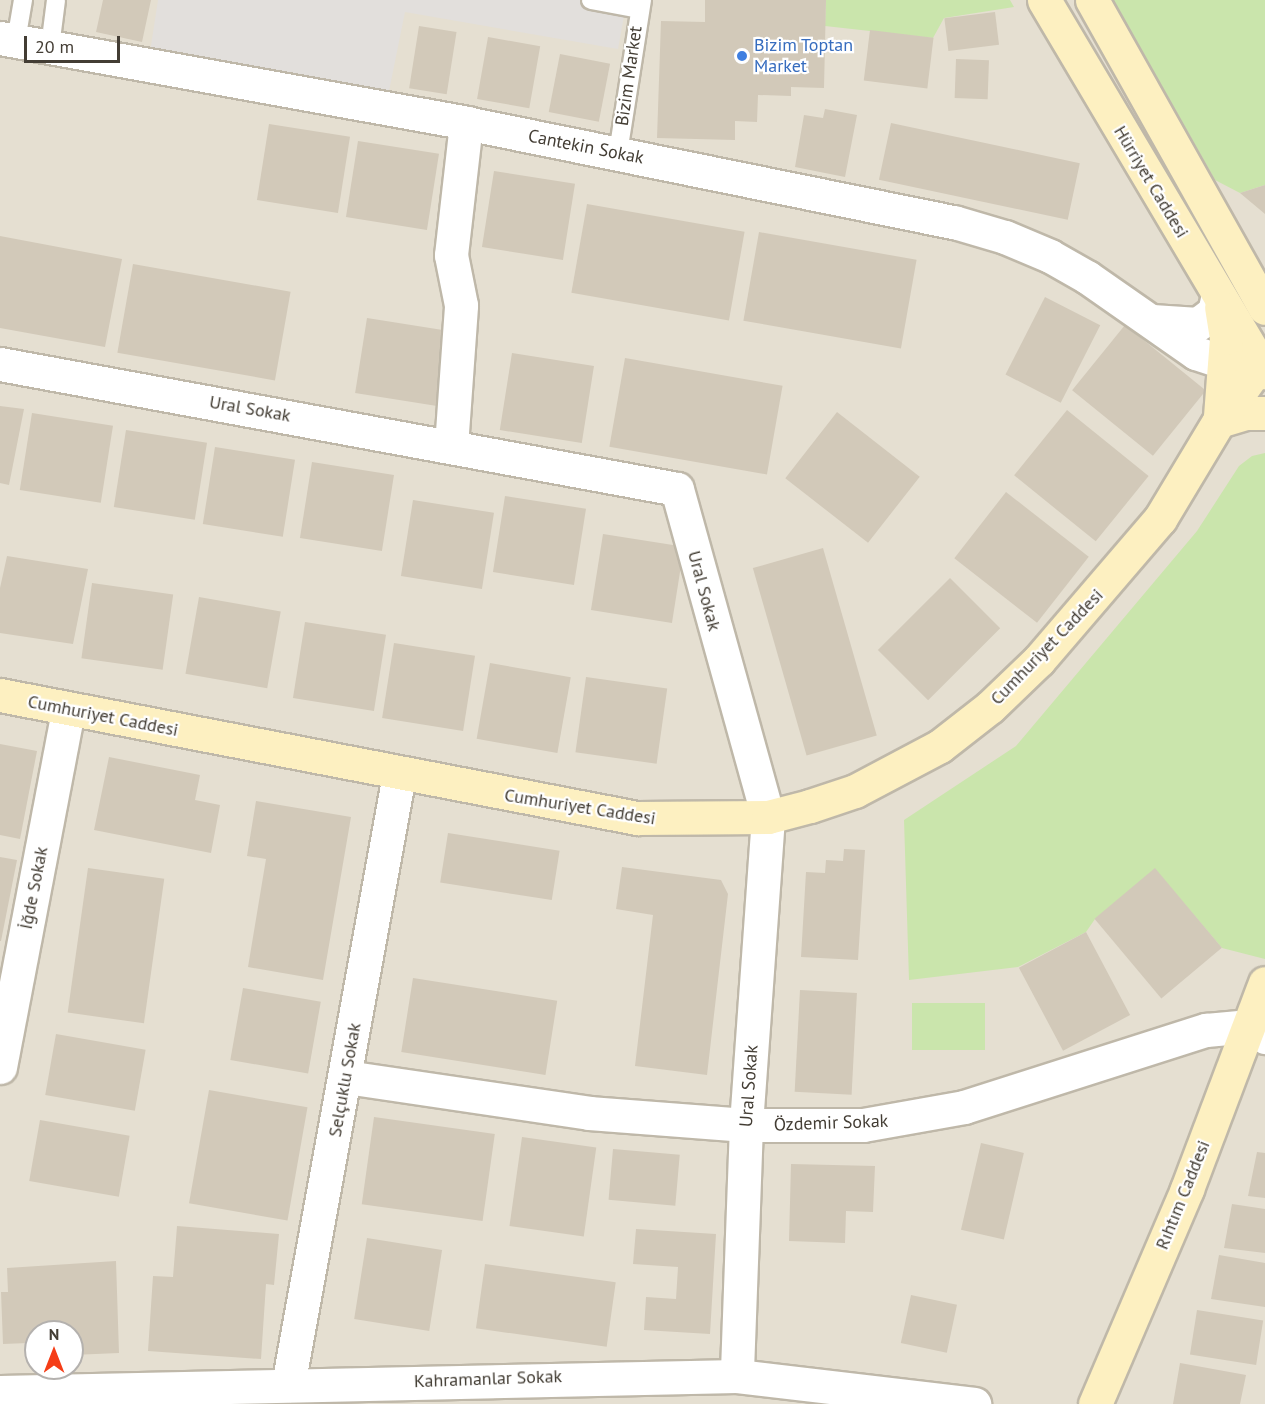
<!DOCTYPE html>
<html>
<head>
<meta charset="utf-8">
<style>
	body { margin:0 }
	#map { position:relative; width:1265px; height:1404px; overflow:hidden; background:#f1ede3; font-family:"PT Sans",sans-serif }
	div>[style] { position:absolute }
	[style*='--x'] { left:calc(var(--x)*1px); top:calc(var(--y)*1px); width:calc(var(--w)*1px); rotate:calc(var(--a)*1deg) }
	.residential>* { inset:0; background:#e5dfd1 }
	.green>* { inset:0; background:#cae5ac; transform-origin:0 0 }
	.parking>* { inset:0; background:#e2dfdc }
	.building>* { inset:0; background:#d2c9b9; transform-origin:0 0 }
	.roads { filter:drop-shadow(2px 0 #bfb8a9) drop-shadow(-2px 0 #bfb8a9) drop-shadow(0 2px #bfb8a9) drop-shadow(0 -2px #bfb8a9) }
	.lane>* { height:18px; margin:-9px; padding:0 9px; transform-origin:9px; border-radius:9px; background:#fff }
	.street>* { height:33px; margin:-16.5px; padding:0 16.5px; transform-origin:16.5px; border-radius:16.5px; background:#fff }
	.secondary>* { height:33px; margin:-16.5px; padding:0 16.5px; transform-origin:16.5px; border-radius:16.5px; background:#fdf0c1 }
	.dots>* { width:16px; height:16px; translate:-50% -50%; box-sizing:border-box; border:3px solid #fff; border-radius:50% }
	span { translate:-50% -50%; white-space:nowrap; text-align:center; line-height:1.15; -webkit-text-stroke:4.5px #fff; paint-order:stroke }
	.shop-label { font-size:18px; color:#366cbe }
	.left { translate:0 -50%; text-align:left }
	.street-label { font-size:18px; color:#433d34 }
	.north { position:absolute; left:24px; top:1320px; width:60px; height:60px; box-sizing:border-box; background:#fff; border:2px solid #b4b1ae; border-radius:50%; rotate:0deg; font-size:16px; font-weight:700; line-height:24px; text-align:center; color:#433d34 }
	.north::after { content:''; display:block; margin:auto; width:21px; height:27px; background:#f53d17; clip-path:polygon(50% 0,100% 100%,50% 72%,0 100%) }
	.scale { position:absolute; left:24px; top:36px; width:96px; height:27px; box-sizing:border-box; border:3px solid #433d34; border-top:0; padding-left:8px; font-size:18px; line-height:21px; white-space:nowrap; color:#433d34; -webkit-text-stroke:4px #fff; paint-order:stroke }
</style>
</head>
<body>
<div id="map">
	<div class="residential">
		<i style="clip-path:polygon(evenodd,0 0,1265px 0,1265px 1404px,0 1404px,0 0,36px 1332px,72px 1332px,72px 1368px,36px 1368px,36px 1332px)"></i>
	</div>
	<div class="green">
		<i style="clip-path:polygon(826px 0,1010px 0,1014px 7px,944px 18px,933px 38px,825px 26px)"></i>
		<i style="clip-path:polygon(1113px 0,1265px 0,1265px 185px,1240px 193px,1215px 180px)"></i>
		<i style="clip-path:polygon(1265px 453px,1265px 959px,1222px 948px,1155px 869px,1095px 919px,1086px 932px,1018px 967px,909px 980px,904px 820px,1016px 746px,1197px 531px,1239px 466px,1252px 456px)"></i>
		<i style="left:985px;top:1003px;width:47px;height:73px;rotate:90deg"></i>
	</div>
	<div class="parking">
		<i style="clip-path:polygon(158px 0,627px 0,618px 49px,405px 12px,388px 96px,150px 52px)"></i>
	</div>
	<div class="building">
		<i style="clip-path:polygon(103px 0,151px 0,142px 42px,96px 32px)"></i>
		<i style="clip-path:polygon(705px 0,826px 0,824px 88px,791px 87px,791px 96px,758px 95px,757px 122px,735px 121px,735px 140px,657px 138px,661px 21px,705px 22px)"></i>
		<i style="left:995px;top:12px;width:33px;height:51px;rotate:83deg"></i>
		<i style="left:419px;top:26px;width:38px;height:63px;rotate:9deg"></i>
		<i style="left:870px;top:30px;width:64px;height:51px;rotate:7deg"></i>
		<i style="left:488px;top:37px;width:53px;height:63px;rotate:10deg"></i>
		<i style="left:560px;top:54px;width:51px;height:59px;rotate:11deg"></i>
		<i style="left:956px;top:59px;width:33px;height:39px;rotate:2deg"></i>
		<i style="clip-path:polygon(825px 109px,857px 115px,845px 177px,795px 167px,804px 115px,823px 118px)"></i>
		<i style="left:891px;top:123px;width:193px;height:58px;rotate:12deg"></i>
		<i style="left:269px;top:124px;width:82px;height:77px;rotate:9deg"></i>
		<i style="left:358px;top:141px;width:82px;height:77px;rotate:9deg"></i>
		<i style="left:494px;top:171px;width:82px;height:77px;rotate:9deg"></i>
		<i style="clip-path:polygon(1265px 185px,1265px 214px,1240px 193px)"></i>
		<i style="left:587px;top:204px;width:160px;height:90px;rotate:10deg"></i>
		<i style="left:759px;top:232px;width:160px;height:90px;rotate:10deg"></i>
		<i style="clip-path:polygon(0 236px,122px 259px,105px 347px,0 328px)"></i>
		<i style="left:133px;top:264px;width:160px;height:90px;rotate:10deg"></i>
		<i style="left:1045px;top:297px;width:62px;height:87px;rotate:27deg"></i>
		<i style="left:367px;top:318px;width:83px;height:76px;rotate:9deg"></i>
		<i style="left:1125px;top:325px;width:104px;height:84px;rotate:39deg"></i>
		<i style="left:512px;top:353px;width:83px;height:78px;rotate:9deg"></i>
		<i style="left:625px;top:358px;width:160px;height:90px;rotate:10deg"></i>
		<i style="clip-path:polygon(0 406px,24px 409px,9px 485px,0 483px)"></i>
		<i style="left:1067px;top:410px;width:105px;height:84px;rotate:39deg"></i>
		<i style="left:837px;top:412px;width:105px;height:84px;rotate:38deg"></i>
		<i style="left:32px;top:413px;width:82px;height:78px;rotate:9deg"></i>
		<i style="left:126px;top:430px;width:82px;height:78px;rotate:9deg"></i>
		<i style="left:215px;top:447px;width:81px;height:78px;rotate:9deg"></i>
		<i style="left:312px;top:462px;width:83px;height:77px;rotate:9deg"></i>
		<i style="left:1006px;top:492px;width:105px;height:84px;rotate:38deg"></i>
		<i style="left:505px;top:496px;width:82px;height:77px;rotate:9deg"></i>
		<i style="left:413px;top:500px;width:82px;height:77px;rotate:9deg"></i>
		<i style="left:603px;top:534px;width:82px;height:77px;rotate:9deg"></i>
		<i style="left:823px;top:548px;width:195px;height:73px;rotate:74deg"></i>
		<i style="clip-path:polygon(7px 556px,88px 569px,73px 644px,0 633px,0 588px)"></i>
		<i style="left:950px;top:578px;width:71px;height:102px;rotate:45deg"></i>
		<i style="left:92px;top:583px;width:82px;height:76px;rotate:8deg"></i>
		<i style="left:199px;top:597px;width:83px;height:78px;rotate:10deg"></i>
		<i style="left:305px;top:622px;width:82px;height:77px;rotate:9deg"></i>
		<i style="left:394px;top:643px;width:82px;height:76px;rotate:9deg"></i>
		<i style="left:490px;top:663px;width:82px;height:77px;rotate:10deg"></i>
		<i style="left:586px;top:677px;width:82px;height:76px;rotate:8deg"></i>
		<i style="clip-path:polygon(0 744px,37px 751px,20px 839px,0 835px)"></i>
		<i style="clip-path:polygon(109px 757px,200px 775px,195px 800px,220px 805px,211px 853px,94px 830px)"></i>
		<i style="clip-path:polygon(256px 801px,351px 817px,323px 980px,248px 967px,266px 859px,247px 856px)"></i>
		<i style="left:448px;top:833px;width:113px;height:50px;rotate:9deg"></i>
		<i style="clip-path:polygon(844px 849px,865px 850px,858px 960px,801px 957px,806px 872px,825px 873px,826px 860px,843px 861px)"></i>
		<i style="clip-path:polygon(0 857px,17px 860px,1px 941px,0 941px)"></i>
		<i style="clip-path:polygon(622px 867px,721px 880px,728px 894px,707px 1075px,635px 1066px,653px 915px,616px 909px)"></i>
		<i style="left:88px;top:868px;width:77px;height:146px;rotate:8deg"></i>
		<i style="left:1155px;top:868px;width:104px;height:79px;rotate:50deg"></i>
		<i style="left:1086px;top:932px;width:94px;height:76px;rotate:62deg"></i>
		<i style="left:413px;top:978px;width:146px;height:75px;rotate:9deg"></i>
		<i style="left:243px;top:988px;width:79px;height:73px;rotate:10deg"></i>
		<i style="left:800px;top:990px;width:57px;height:102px;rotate:3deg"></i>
		<i style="left:56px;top:1034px;width:91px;height:62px;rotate:10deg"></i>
		<i style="left:209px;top:1090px;width:100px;height:115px;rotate:10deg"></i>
		<i style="left:374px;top:1117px;width:122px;height:88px;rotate:8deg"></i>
		<i style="left:40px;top:1120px;width:91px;height:62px;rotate:10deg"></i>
		<i style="left:522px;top:1137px;width:75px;height:90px;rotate:8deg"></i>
		<i style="left:981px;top:1143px;width:44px;height:89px;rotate:13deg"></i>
		<i style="left:613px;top:1149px;width:67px;height:51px;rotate:5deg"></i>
		<i style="clip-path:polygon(1257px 1152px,1265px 1153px,1265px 1198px,1248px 1196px)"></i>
		<i style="clip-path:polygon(791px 1164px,875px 1166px,873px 1212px,846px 1211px,845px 1243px,789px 1241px)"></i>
		<i style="clip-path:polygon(1232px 1204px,1265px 1209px,1265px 1253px,1224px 1248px)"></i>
		<i style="clip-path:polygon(177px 1226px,279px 1234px,274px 1285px,266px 1284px,261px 1359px,148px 1351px,153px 1276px,173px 1277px)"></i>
		<i style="clip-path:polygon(636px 1229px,716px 1234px,710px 1334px,644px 1330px,646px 1297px,676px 1299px,678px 1267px,633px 1264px)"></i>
		<i style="left:367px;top:1238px;width:76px;height:82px;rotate:9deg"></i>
		<i style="clip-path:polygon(1219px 1255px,1265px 1263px,1265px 1307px,1211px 1299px)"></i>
		<i style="clip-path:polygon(116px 1261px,119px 1353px,72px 1355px,72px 1332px,36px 1332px,36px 1352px,28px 1352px,28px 1343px,3px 1344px,1px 1292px,8px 1292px,7px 1268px)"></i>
		<i style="left:485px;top:1264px;width:132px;height:65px;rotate:8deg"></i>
		<i style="left:911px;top:1295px;width:47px;height:49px;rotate:12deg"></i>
		<i style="left:1197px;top:1310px;width:67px;height:45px;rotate:9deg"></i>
		<i style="clip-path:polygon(1180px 1363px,1246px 1375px,1240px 1404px,1173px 1404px)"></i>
	</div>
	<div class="roads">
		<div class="lane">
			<i style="--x:591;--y:0;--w:49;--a:10.6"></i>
			<i style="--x:16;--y:41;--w:42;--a:-80.3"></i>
			<i style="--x:50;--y:47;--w:47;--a:-82.7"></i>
			<i style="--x:618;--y:153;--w:155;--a:-81.1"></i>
		</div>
		<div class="street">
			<i style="--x:0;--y:38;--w:474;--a:10.3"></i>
			<i style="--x:466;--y:123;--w:498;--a:11.5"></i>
			<i style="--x:954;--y:222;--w:53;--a:16.4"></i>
			<i style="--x:1005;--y:237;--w:49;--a:22.9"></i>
			<i style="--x:1050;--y:256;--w:43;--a:29.6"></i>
			<i style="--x:1087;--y:277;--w:133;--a:34.9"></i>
			<i style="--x:1196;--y:353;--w:41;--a:18.4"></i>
			<i style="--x:1235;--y:366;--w:16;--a:0"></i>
			<i style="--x:1152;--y:321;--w:46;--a:3.7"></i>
			<i style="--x:1198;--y:324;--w:20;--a:-37"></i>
			<i style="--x:1214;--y:312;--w:17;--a:-77"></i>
			<i style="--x:0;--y:364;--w:688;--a:10.46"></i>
			<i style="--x:677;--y:489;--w:340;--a:74.5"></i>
			<i style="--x:768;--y:817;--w:309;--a:94.1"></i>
			<i style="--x:746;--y:1125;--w:251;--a:92.1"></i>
			<i style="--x:451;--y:446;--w:141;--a:-85.9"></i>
			<i style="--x:461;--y:305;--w:51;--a:-101.3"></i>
			<i style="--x:451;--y:255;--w:133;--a:-83.5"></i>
			<i style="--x:0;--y:1067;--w:363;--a:-79.2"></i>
			<i style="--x:346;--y:1077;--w:246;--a:8.4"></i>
			<i style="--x:589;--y:1113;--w:157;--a:4.4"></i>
			<i style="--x:746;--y:1125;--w:117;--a:0"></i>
			<i style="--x:863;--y:1125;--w:103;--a:-10.1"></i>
			<i style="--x:964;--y:1107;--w:254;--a:-17.7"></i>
			<i style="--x:1206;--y:1030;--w:44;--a:-5.2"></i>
			<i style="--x:1250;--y:1026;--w:19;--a:36"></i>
			<i style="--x:288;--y:1385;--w:620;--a:-79.69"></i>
			<i style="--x:0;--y:1392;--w:737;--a:-1.24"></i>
			<i style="--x:737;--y:1376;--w:239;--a:6.7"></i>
		</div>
		<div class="secondary">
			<i style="--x:1044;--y:0;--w:433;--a:59.3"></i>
			<i style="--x:1092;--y:0;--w:353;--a:60.7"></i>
			<i style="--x:1220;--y:416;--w:78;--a:-85.6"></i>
			<i style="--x:1226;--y:338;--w:31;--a:-99"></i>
			<i style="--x:1219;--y:421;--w:27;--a:-17"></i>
			<i style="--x:1245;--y:413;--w:20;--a:0"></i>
			<i style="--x:0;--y:695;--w:649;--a:10.93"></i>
			<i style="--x:637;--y:818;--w:131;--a:-0.4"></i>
			<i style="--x:768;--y:817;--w:43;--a:-14.7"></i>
			<i style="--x:810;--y:806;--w:47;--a:-18.4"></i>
			<i style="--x:855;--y:791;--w:96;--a:-27.9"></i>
			<i style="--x:940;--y:746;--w:63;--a:-38"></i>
			<i style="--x:990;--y:707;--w:68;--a:-43.8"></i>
			<i style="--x:1039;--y:660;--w:186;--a:-49.4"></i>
			<i style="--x:1160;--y:519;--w:114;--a:-59"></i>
			<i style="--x:1219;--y:421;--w:79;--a:-54.3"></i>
			<i style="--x:1095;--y:1404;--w:234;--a:-66.8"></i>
			<i style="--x:1187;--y:1189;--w:220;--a:-69.3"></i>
		</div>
	</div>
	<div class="dots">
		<i style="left:742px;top:56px;background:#3f7fe0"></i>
	</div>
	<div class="shop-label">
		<span class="left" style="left:754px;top:56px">Bizim Toptan<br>Market</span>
	</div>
	<div class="street-label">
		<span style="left:629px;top:76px;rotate:-82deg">Bizim Market</span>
		<span style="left:586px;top:147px;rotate:11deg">Cantekin Sokak</span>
		<span style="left:1151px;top:182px;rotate:59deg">Hürriyet Caddesi</span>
		<span style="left:250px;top:409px;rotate:10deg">Ural Sokak</span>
		<span style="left:704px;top:591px;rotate:75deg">Ural Sokak</span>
		<span style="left:1047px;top:647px;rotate:-46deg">Cumhuriyet Caddesi</span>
		<span style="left:103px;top:716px;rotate:11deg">Cumhuriyet Caddesi</span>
		<span style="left:580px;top:807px;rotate:9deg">Cumhuriyet Caddesi</span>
		<span style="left:34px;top:888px;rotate:-79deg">İğde Sokak</span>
		<span style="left:345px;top:1080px;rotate:-80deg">Selçuklu Sokak</span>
		<span style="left:749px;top:1086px;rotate:-86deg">Ural Sokak</span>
		<span style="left:831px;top:1123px;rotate:-2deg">Özdemir Sokak</span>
		<span style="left:1183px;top:1195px;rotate:-68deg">Rıhtım Caddesi</span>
		<span style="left:488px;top:1379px;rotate:-2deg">Kahramanlar Sokak</span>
	</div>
	<div class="north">N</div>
	<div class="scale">20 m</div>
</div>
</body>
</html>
